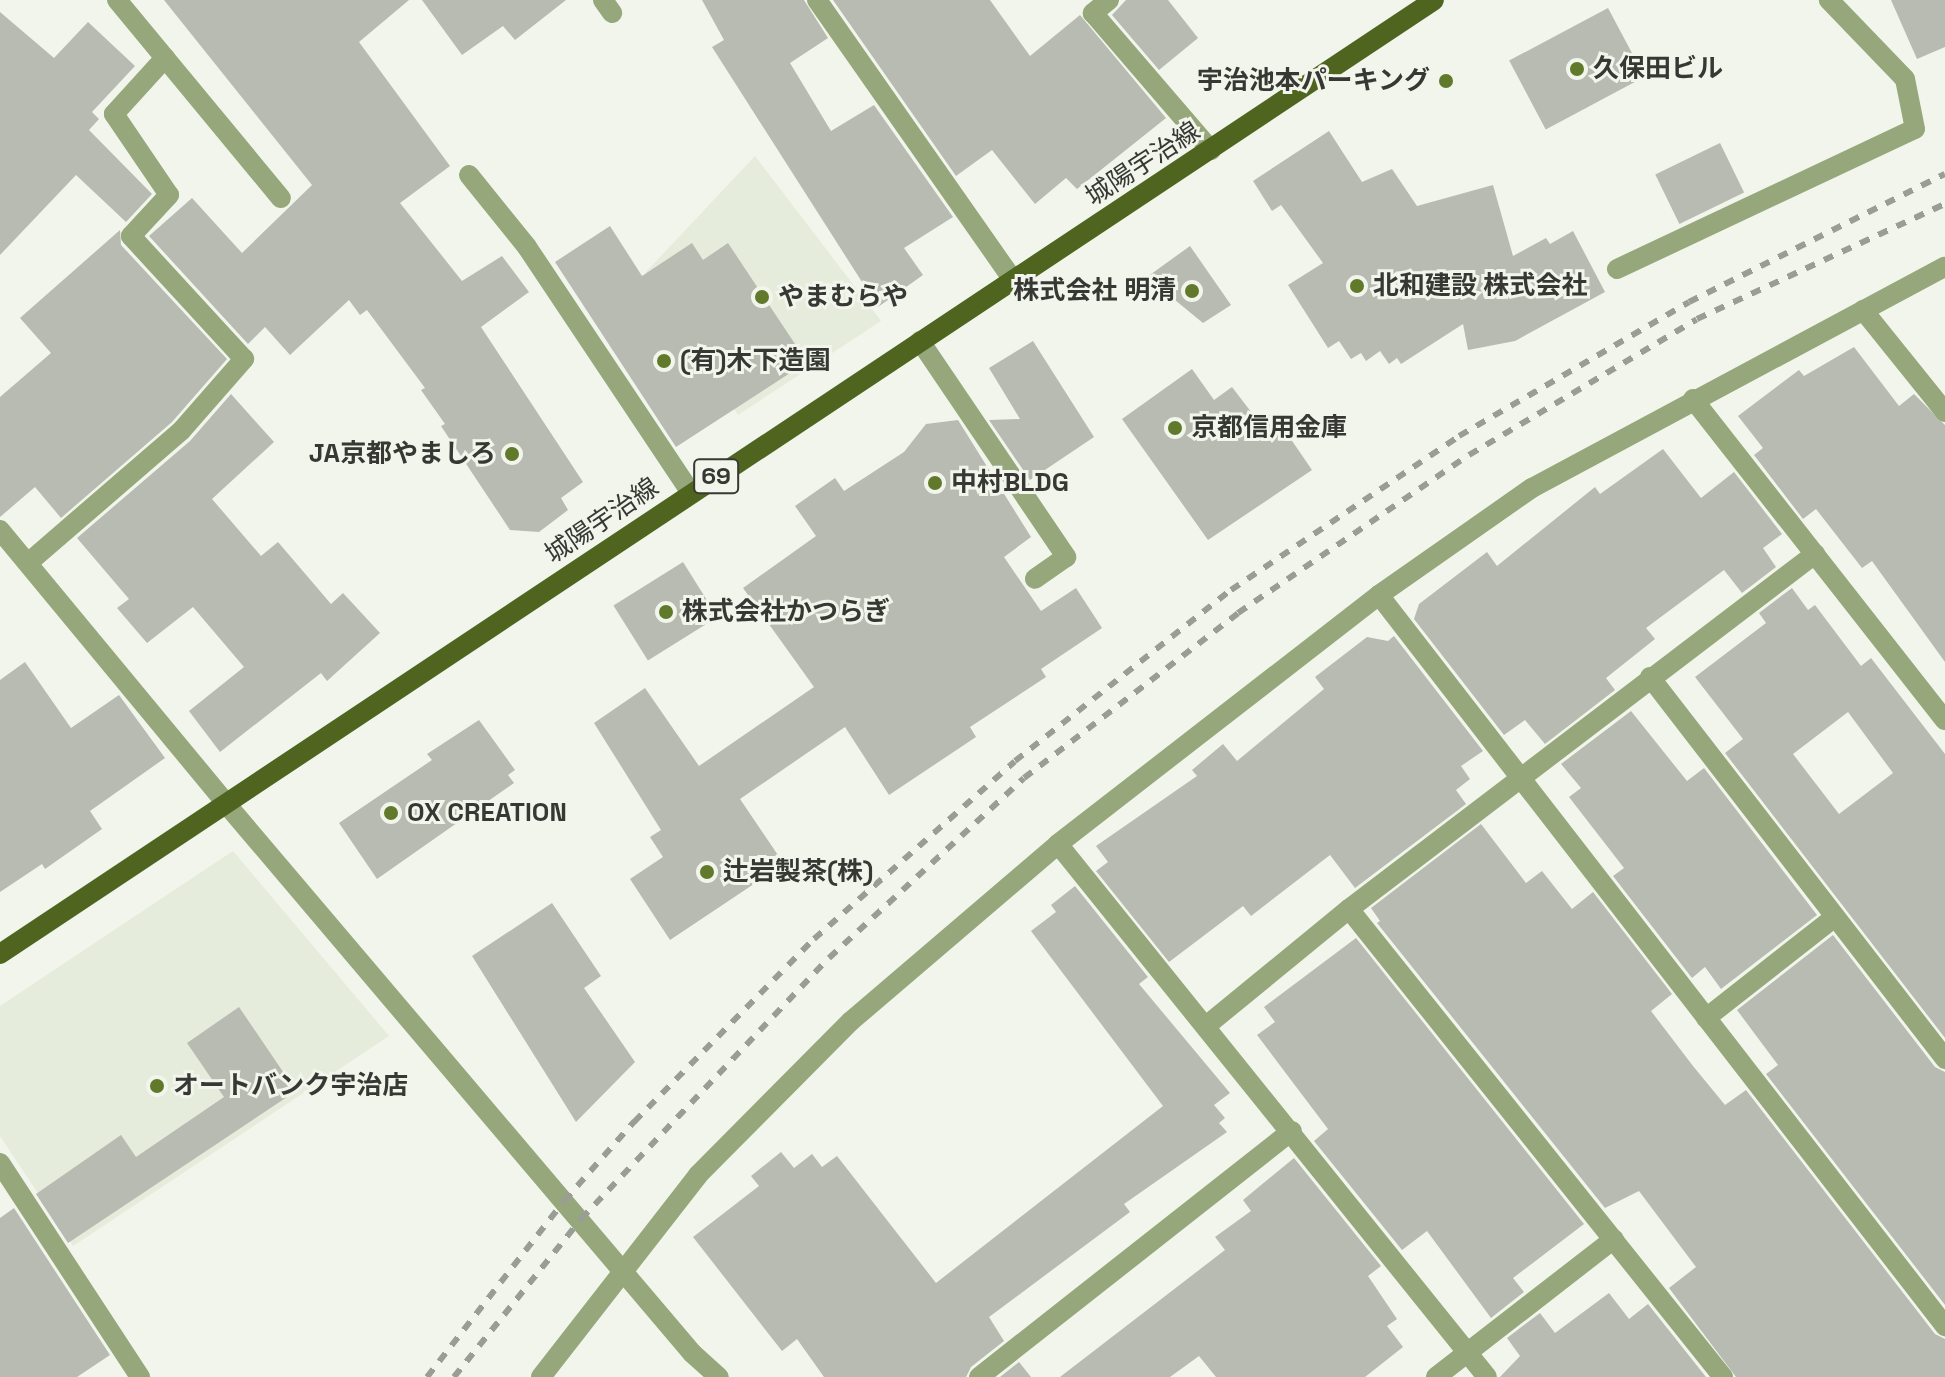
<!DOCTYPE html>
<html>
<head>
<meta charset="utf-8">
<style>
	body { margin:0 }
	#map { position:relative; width:1945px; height:1377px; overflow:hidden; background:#f1f5eb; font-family:"Space Grotesk","Noto Sans JP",sans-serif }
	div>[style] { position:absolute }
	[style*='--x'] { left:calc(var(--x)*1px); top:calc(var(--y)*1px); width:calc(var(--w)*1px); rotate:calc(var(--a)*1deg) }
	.built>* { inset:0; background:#e5ecdb }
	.building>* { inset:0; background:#b7bbb1; transform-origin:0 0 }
	.minor>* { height:20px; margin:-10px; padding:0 10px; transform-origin:10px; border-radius:10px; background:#96a77b }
	.major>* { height:20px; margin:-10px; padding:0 10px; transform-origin:10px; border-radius:10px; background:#4f651f }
	.rail>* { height:6px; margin-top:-3px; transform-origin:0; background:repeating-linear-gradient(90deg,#9a9d95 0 10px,transparent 0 20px) }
	.dots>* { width:22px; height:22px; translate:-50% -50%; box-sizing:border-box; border:4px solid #f1f5eb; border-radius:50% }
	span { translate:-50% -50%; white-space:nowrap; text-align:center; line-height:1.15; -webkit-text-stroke:6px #f1f5eb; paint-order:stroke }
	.shield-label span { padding:2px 6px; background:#f1f5eb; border:2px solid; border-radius:6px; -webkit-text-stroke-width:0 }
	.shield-label { font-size:24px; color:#373834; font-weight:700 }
	.poi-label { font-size:26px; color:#373834; font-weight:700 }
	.left { translate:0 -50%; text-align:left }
	.right { translate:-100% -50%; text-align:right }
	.street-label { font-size:26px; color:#373834 }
</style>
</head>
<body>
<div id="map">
	<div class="built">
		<i style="clip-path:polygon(755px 156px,881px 321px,738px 415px,646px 272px)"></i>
		<i style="clip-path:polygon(233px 851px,389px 1036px,73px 1246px,0 1136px,0 1006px)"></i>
	</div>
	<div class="building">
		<i style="clip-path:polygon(164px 0,409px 0,359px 42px,450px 166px,400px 203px,462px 281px,502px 256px,529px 292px,481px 327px,583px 482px,561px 498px,568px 510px,539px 532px,510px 530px,441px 426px,445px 424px,421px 390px,425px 388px,367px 310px,360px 315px,349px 300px,290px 355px,265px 327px,248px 344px,149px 236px,192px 198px,242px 253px,312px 185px)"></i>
		<i style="clip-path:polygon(422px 0,566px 0,515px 40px,503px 26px,462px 55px)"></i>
		<i style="clip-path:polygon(702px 0,804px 0,828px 38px,790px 63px,831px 131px,874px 105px,953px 217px,904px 248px,923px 275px,878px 307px,712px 47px,724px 40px)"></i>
		<i style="clip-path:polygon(833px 0,990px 0,1030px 56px,1080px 15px,1166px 118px,1077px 189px,1066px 178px,1035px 204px,992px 150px,956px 176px)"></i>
		<i style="clip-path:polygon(1126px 0,1168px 0,1198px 38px,1159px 70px,1112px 15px)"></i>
		<i style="clip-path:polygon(1891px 0,1945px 0,1945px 47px,1917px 59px)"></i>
		<i style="left:1608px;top:8px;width:78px;height:112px;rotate:62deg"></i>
		<i style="clip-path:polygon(0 12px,54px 58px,88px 22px,135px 66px,92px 112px,99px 119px,89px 130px,152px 194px,126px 222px,76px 175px,0 255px)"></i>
		<i style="clip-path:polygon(1329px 131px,1362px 182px,1392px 169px,1417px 206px,1493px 185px,1513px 256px,1546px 238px,1550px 244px,1573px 231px,1605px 292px,1515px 341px,1468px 350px,1463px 324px,1401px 364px,1397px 358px,1389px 364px,1380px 351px,1366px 361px,1361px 353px,1351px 359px,1339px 341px,1328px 348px,1288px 285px,1323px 263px,1281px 205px,1272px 211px,1253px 181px)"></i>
		<i style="left:1720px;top:143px;width:55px;height:72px;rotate:64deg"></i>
		<i style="clip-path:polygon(610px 226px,642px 276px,692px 243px,703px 260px,728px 243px,807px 362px,676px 447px,555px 262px)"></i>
		<i style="clip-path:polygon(120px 230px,121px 245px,227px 359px,172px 422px,61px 518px,35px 487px,0 517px,0 397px,51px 353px,20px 318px)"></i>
		<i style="clip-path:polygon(1190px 246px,1231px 305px,1203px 323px,1147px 277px)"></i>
		<i style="clip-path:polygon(1033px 341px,1094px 437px,1030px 480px,989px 420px,1020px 419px,989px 368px)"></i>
		<i style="clip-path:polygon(1854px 347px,1899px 406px,1914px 394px,1945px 425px,1945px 662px,1872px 561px,1862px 568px,1816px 509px,1803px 519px,1754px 455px,1763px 448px,1738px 416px,1799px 370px,1804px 376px)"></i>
		<i style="clip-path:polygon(1192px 369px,1214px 400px,1232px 387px,1258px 421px,1273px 413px,1312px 470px,1208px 540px,1122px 419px)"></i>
		<i style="clip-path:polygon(231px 394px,274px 442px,212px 499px,261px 556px,278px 542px,331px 604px,343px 593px,380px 633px,327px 681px,321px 673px,220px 752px,189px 711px,244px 667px,193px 607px,147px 643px,117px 608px,129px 599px,77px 538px,190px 441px)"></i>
		<i style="clip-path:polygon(958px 420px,1031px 537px,1004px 557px,1041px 611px,1076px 588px,1102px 628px,1041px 669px,1046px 677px,970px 727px,976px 737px,889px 795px,845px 727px,740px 799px,784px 864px,670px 940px,630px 879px,663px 857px,650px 837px,661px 830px,594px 723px,645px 688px,699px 766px,814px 687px,743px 588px,816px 536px,795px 506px,835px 478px,844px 491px,904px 452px,926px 424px)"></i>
		<i style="clip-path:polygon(1663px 449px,1701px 498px,1734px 472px,1782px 534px,1763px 548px,1776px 567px,1742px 593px,1724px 570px,1646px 628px,1655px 639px,1606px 678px,1615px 690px,1545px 744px,1525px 720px,1504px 735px,1414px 619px,1419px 604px,1487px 552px,1497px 566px,1595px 487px,1600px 494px)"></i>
		<i style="left:683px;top:562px;width:65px;height:82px;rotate:58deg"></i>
		<i style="clip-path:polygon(evenodd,1792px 588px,1808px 610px,1815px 605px,1861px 666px,1871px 658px,1945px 754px,1945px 1038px,1725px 753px,1743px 739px,1695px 677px,1766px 623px,1759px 613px,1792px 588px,1848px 712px,1893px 773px,1839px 814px,1793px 754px,1848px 712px)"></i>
		<i style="clip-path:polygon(1394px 636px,1483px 751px,1461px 766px,1470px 779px,1456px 790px,1466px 804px,1355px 888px,1330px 855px,1251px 916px,1243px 906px,1169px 962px,1096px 871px,1108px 862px,1096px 846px,1197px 776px,1192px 770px,1223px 744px,1237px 761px,1324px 689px,1315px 677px,1367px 637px,1388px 641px)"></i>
		<i style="clip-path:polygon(25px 662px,71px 728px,119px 695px,165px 758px,90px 811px,102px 829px,45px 869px,42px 864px,0 892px,0 680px)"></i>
		<i style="clip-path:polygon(1631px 711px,1687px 781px,1704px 768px,1817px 915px,1721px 989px,1705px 967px,1692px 978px,1613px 876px,1624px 868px,1569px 797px,1581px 788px,1561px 764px)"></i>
		<i style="clip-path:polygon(479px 720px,515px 770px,508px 775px,514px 783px,377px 879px,339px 823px,432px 760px,427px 754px)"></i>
		<i style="clip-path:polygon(1481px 824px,1526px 883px,1542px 871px,1572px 909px,1593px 892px,1672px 994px,1651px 1011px,1693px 1066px,1725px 1105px,1746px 1090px,1935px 1334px,1945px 1339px,1945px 1377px,1736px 1377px,1669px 1288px,1696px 1267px,1639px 1191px,1605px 1208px,1377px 923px,1380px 921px,1371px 908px)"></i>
		<i style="clip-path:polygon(1075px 886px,1148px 977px,1139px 984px,1230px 1093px,1214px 1105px,1225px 1118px,1219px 1123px,1227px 1132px,1124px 1204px,1130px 1212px,989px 1317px,1004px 1341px,971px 1367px,966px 1377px,824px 1377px,797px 1339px,782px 1351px,693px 1237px,759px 1186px,751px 1176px,781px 1152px,794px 1168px,812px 1154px,822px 1167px,837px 1156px,936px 1283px,1163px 1106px,1031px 931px,1056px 912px,1051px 905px)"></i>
		<i style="clip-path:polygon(552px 903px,601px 976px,584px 988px,635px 1062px,576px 1122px,472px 956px)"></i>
		<i style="clip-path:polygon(1833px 935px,1935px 1067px,1945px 1072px,1945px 1305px,1766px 1074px,1778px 1065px,1737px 1010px)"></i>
		<i style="clip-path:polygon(1356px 938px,1584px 1224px,1513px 1278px,1524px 1292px,1491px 1318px,1427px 1231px,1402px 1250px,1314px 1141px,1328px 1129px,1257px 1035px,1275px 1022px,1264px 1007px)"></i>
		<i style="clip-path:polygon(239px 1007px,296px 1091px,68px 1243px,36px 1194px,121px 1135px,136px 1157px,224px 1097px,187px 1043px)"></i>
		<i style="clip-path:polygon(1294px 1158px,1381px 1266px,1368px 1276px,1397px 1319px,1387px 1326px,1403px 1347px,1365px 1377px,1216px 1377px,1199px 1356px,1170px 1377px,1060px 1377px,1225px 1250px,1215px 1237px,1251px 1211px,1243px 1200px)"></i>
		<i style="clip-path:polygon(14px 1208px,110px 1355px,77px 1377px,0 1377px,0 1218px)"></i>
		<i style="clip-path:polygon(1609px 1293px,1629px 1319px,1648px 1304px,1706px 1377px,1500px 1377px,1520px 1356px,1507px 1338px,1540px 1313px,1555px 1333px)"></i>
		<i style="clip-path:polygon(1019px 1362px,1031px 1377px,1000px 1377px)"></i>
	</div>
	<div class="minor">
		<i style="--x:117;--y:0;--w:257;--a:50.4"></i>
		<i style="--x:603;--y:0;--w:16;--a:55"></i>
		<i style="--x:817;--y:0;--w:342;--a:55"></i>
		<i style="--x:1109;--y:0;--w:21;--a:141"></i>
		<i style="--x:1093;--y:13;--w:181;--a:49.3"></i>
		<i style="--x:469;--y:175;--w:92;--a:51.1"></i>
		<i style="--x:527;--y:247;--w:296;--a:56.3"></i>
		<i style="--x:1617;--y:269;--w:329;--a:-25.2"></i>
		<i style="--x:1915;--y:129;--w:51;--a:-101.3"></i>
		<i style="--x:1905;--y:79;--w:110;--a:-133.9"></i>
		<i style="--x:1863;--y:310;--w:131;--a:51.2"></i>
		<i style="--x:920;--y:341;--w:261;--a:55.9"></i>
		<i style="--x:1066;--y:557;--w:38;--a:145"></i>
		<i style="--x:1693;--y:399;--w:408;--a:51.9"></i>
		<i style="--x:0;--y:530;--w:358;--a:50.4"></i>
		<i style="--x:228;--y:806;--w:717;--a:49.69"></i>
		<i style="--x:692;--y:1353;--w:36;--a:42"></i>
		<i style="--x:28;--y:563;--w:202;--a:-40.8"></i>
		<i style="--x:181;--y:431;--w:96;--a:-48.8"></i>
		<i style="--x:244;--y:359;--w:167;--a:-132.6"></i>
		<i style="--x:131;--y:236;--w:56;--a:-47.2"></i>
		<i style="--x:169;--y:195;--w:98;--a:-124.2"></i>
		<i style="--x:114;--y:114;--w:76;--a:-47.7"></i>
		<i style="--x:1379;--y:595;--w:925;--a:52.25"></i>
		<i style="--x:1650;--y:677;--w:483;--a:52.3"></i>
		<i style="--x:1058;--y:844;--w:684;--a:51.17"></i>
		<i style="--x:1349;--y:909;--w:599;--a:51.37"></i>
		<i style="--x:1706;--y:1018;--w:164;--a:-38.1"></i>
		<i style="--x:1206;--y:1026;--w:185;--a:-39.3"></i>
		<i style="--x:1349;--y:909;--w:586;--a:-37.3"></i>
		<i style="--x:0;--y:1163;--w:256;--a:56.8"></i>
		<i style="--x:541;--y:1377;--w:256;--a:-52.1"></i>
		<i style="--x:698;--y:1175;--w:217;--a:-45.2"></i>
		<i style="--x:851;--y:1021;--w:272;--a:-40.5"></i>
		<i style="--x:1058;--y:844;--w:406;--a:-37.8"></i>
		<i style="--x:1379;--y:595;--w:187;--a:-35"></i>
		<i style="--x:1532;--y:488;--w:468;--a:-28.2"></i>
		<i style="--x:979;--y:1377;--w:398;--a:-38.2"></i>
		<i style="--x:1436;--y:1377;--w:225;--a:-37.8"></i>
	</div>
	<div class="major">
		<i style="--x:0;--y:954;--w:1722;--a:-33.63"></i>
	</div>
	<div class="rail">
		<i style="--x:427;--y:1377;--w:223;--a:-52.1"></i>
		<i style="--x:564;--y:1201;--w:106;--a:-48.5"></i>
		<i style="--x:634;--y:1122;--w:257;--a:-45.5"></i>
		<i style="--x:814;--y:939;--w:268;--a:-41.5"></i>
		<i style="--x:1015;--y:761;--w:275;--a:-38.4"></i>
		<i style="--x:1231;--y:590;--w:275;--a:-34"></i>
		<i style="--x:1459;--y:436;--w:266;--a:-30.2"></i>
		<i style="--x:1689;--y:302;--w:286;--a:-26.6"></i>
		<i style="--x:454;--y:1377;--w:203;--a:-51.2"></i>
		<i style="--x:581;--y:1219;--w:360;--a:-46.5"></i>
		<i style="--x:829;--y:958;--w:265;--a:-42.7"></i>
		<i style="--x:1024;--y:778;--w:270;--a:-37.6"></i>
		<i style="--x:1238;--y:613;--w:280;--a:-34.4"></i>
		<i style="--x:1469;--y:455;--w:265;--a:-30.8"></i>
		<i style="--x:1697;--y:319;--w:273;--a:-24.9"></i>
	</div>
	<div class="dots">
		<i style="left:1577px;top:69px;background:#60792b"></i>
		<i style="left:1446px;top:81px;background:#60792b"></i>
		<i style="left:1357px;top:286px;background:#60792b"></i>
		<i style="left:1192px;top:291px;background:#60792b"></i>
		<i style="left:762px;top:297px;background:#60792b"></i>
		<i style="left:664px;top:361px;background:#60792b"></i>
		<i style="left:1175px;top:428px;background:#60792b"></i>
		<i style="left:512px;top:454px;background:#60792b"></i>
		<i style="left:935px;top:483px;background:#60792b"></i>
		<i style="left:666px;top:612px;background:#60792b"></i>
		<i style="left:391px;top:813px;background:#60792b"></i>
		<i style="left:707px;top:872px;background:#60792b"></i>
		<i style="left:157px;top:1086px;background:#60792b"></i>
	</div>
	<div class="shield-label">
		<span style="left:716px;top:476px">69</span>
	</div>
	<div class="poi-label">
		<span class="left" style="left:1593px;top:69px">久保田ビル</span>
		<span class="right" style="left:1430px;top:81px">宇治池本パーキング</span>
		<span class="left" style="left:1373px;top:286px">北和建設 株式会社</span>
		<span class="right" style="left:1176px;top:291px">株式会社 明清</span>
		<span class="left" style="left:778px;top:297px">やまむらや</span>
		<span class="left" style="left:680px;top:361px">(有)木下造園</span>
		<span class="left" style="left:1191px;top:428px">京都信用金庫</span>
		<span class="right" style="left:496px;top:454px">JA京都やましろ</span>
		<span class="left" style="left:951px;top:483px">中村BLDG</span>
		<span class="left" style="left:682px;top:612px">株式会社かつらぎ</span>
		<span class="left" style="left:407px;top:813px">OX CREATION</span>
		<span class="left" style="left:723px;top:872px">辻岩製茶(株)</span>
		<span class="left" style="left:173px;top:1086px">オートバンク宇治店</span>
	</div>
	<div class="street-label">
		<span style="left:1143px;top:164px;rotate:-33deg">城陽宇治線</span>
		<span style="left:602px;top:521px;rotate:-34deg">城陽宇治線</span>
	</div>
</div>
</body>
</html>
